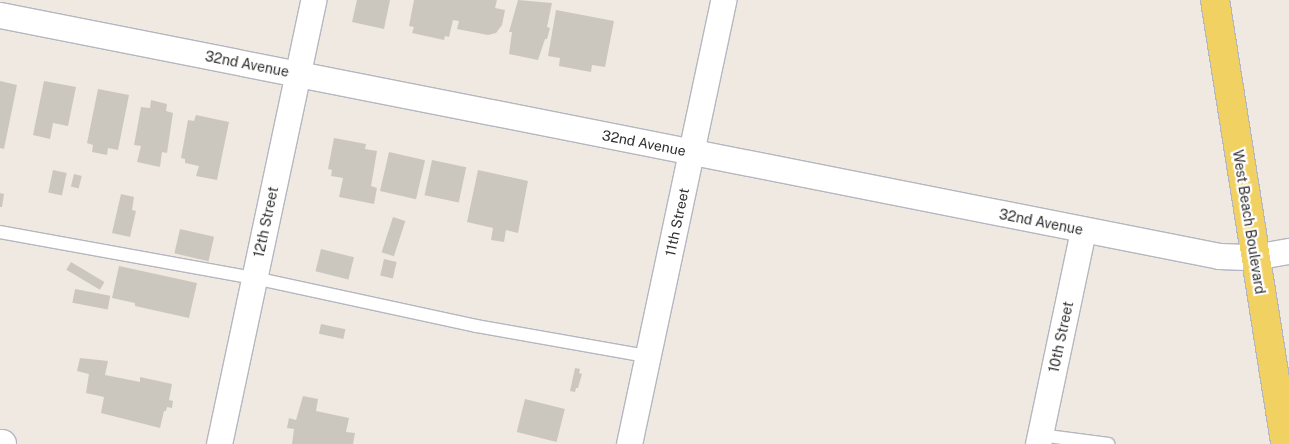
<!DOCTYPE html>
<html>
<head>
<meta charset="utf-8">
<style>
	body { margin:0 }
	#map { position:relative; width:1289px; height:444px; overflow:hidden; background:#efe9e1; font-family:"Public Sans",sans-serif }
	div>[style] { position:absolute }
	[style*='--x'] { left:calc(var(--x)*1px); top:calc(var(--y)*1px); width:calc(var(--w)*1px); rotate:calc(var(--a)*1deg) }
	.building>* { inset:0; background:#cbc7bf; transform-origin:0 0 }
	.roads { filter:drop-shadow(1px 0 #b4b7c1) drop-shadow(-1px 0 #b4b7c1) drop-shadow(0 1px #b4b7c1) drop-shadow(0 -1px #b4b7c1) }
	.service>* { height:12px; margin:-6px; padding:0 6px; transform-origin:6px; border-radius:6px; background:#fff }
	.minor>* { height:25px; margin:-12.5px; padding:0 12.5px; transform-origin:12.5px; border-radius:12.5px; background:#fff }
	.tertiary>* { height:28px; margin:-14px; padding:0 14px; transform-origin:14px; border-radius:14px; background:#fff }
	.primary>* { height:28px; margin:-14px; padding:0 14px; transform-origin:14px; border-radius:14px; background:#f2d163 }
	span { translate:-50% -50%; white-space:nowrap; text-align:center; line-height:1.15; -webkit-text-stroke:4.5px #fff; paint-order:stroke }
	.street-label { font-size:14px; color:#2e2e2e }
</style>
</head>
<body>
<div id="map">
	<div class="building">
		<i style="clip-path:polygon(357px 0,390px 0,384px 29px,352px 22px)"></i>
		<i style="clip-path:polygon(414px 0,497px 0,495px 8px,505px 10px,502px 25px,496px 33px,488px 35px,457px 29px,459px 21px,453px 20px,449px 37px,445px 36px,444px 40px,412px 33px,414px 27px,409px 26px)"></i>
		<i style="clip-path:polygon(518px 0,552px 3px,547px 27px,550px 28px,547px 39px,545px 39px,538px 60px,509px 54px,512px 32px,509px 32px)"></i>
		<i style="clip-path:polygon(556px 10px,614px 21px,605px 67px,592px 65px,591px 72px,559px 66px,560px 58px,548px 56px)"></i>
		<i style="clip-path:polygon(0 81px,17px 85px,4px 149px,0 148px)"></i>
		<i style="clip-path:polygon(44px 81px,76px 87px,68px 126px,53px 123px,50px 139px,33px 135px)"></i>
		<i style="clip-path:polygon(98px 89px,129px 95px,118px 150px,108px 148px,107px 155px,92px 152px,93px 145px,87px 143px)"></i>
		<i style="clip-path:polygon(151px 100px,167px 104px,166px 111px,173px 113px,167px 153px,162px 152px,160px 167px,137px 162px,141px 146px,134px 145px,141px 107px,150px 108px)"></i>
		<i style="clip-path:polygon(196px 115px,229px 122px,217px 180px,196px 176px,199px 166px,185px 163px,185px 159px,181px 158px,188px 120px,194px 121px)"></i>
		<i style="clip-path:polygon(334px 138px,366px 144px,365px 149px,377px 151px,371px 186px,377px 188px,374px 204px,339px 197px,343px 178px,331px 176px,332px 170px,328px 169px)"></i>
		<i style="left:389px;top:152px;width:37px;height:40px;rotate:13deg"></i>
		<i style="left:432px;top:160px;width:35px;height:36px;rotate:12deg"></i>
		<i style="left:53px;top:170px;width:14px;height:23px;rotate:12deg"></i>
		<i style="clip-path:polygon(478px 170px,528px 181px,518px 233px,506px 230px,504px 242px,491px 240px,493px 228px,467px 222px)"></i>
		<i style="left:74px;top:174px;width:8px;height:13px;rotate:14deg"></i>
		<i style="clip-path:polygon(0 193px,4px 194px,2px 207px,0 207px)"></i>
		<i style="clip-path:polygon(121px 194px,134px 197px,132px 210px,136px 211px,130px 237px,112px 233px)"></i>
		<i style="left:393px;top:217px;width:13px;height:37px;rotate:18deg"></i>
		<i style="left:180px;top:229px;width:35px;height:25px;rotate:13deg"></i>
		<i style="left:321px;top:249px;width:34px;height:23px;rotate:14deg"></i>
		<i style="left:384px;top:259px;width:13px;height:17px;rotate:13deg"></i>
		<i style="left:71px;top:262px;width:39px;height:9px;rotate:31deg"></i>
		<i style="clip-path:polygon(119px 266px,197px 283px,189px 318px,135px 306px,135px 303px,112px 298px)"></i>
		<i style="left:75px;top:289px;width:36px;height:14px;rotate:11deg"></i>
		<i style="left:321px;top:324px;width:25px;height:10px;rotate:12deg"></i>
		<i style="clip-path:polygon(80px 358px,108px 361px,105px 375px,140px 382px,140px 377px,172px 384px,169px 400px,173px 401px,172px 408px,167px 407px,166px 411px,164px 411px,160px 428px,101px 413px,104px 397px,86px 393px,89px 374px,77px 371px)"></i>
		<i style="clip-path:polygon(575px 368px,580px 369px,579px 373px,582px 374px,578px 388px,576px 388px,575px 392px,570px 391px)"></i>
		<i style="clip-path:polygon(303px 396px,318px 399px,316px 411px,349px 418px,346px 432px,355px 433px,353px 444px,292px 444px,294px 429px,287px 428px,289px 418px,296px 420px)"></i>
		<i style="left:525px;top:399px;width:41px;height:34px;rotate:14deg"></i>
	</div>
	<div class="roads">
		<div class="service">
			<i style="--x:0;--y:232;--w:258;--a:10.3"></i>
			<i style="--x:254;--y:278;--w:227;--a:12.2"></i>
			<i style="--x:476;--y:326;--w:174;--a:10"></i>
			<i style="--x:1040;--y:435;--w:69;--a:7.5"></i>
		</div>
		<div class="minor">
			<i style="--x:0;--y:15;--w:1243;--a:11.18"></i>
			<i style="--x:1219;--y:256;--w:35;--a:2"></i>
			<i style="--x:1254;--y:257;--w:36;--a:-10"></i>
			<i style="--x:219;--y:444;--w:454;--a:-78"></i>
			<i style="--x:629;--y:444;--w:454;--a:-78"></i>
			<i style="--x:1038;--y:444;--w:219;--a:-78.1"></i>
		</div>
		<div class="tertiary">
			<i style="--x:0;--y:444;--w:2;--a:0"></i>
		</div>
		<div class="primary">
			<i style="--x:1215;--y:0;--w:449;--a:81"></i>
		</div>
	</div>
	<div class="street-label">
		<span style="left:247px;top:64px;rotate:11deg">32nd Avenue</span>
		<span style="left:644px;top:143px;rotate:11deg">32nd Avenue</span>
		<span style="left:266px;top:222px;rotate:-78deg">12th Street</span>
		<span style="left:677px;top:222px;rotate:-78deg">11th Street</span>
		<span style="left:1041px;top:222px;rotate:11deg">32nd Avenue</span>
		<span style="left:1249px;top:222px;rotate:81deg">West Beach Boulevard</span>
		<span style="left:1061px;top:337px;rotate:-78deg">10th Street</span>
	</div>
</div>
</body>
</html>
